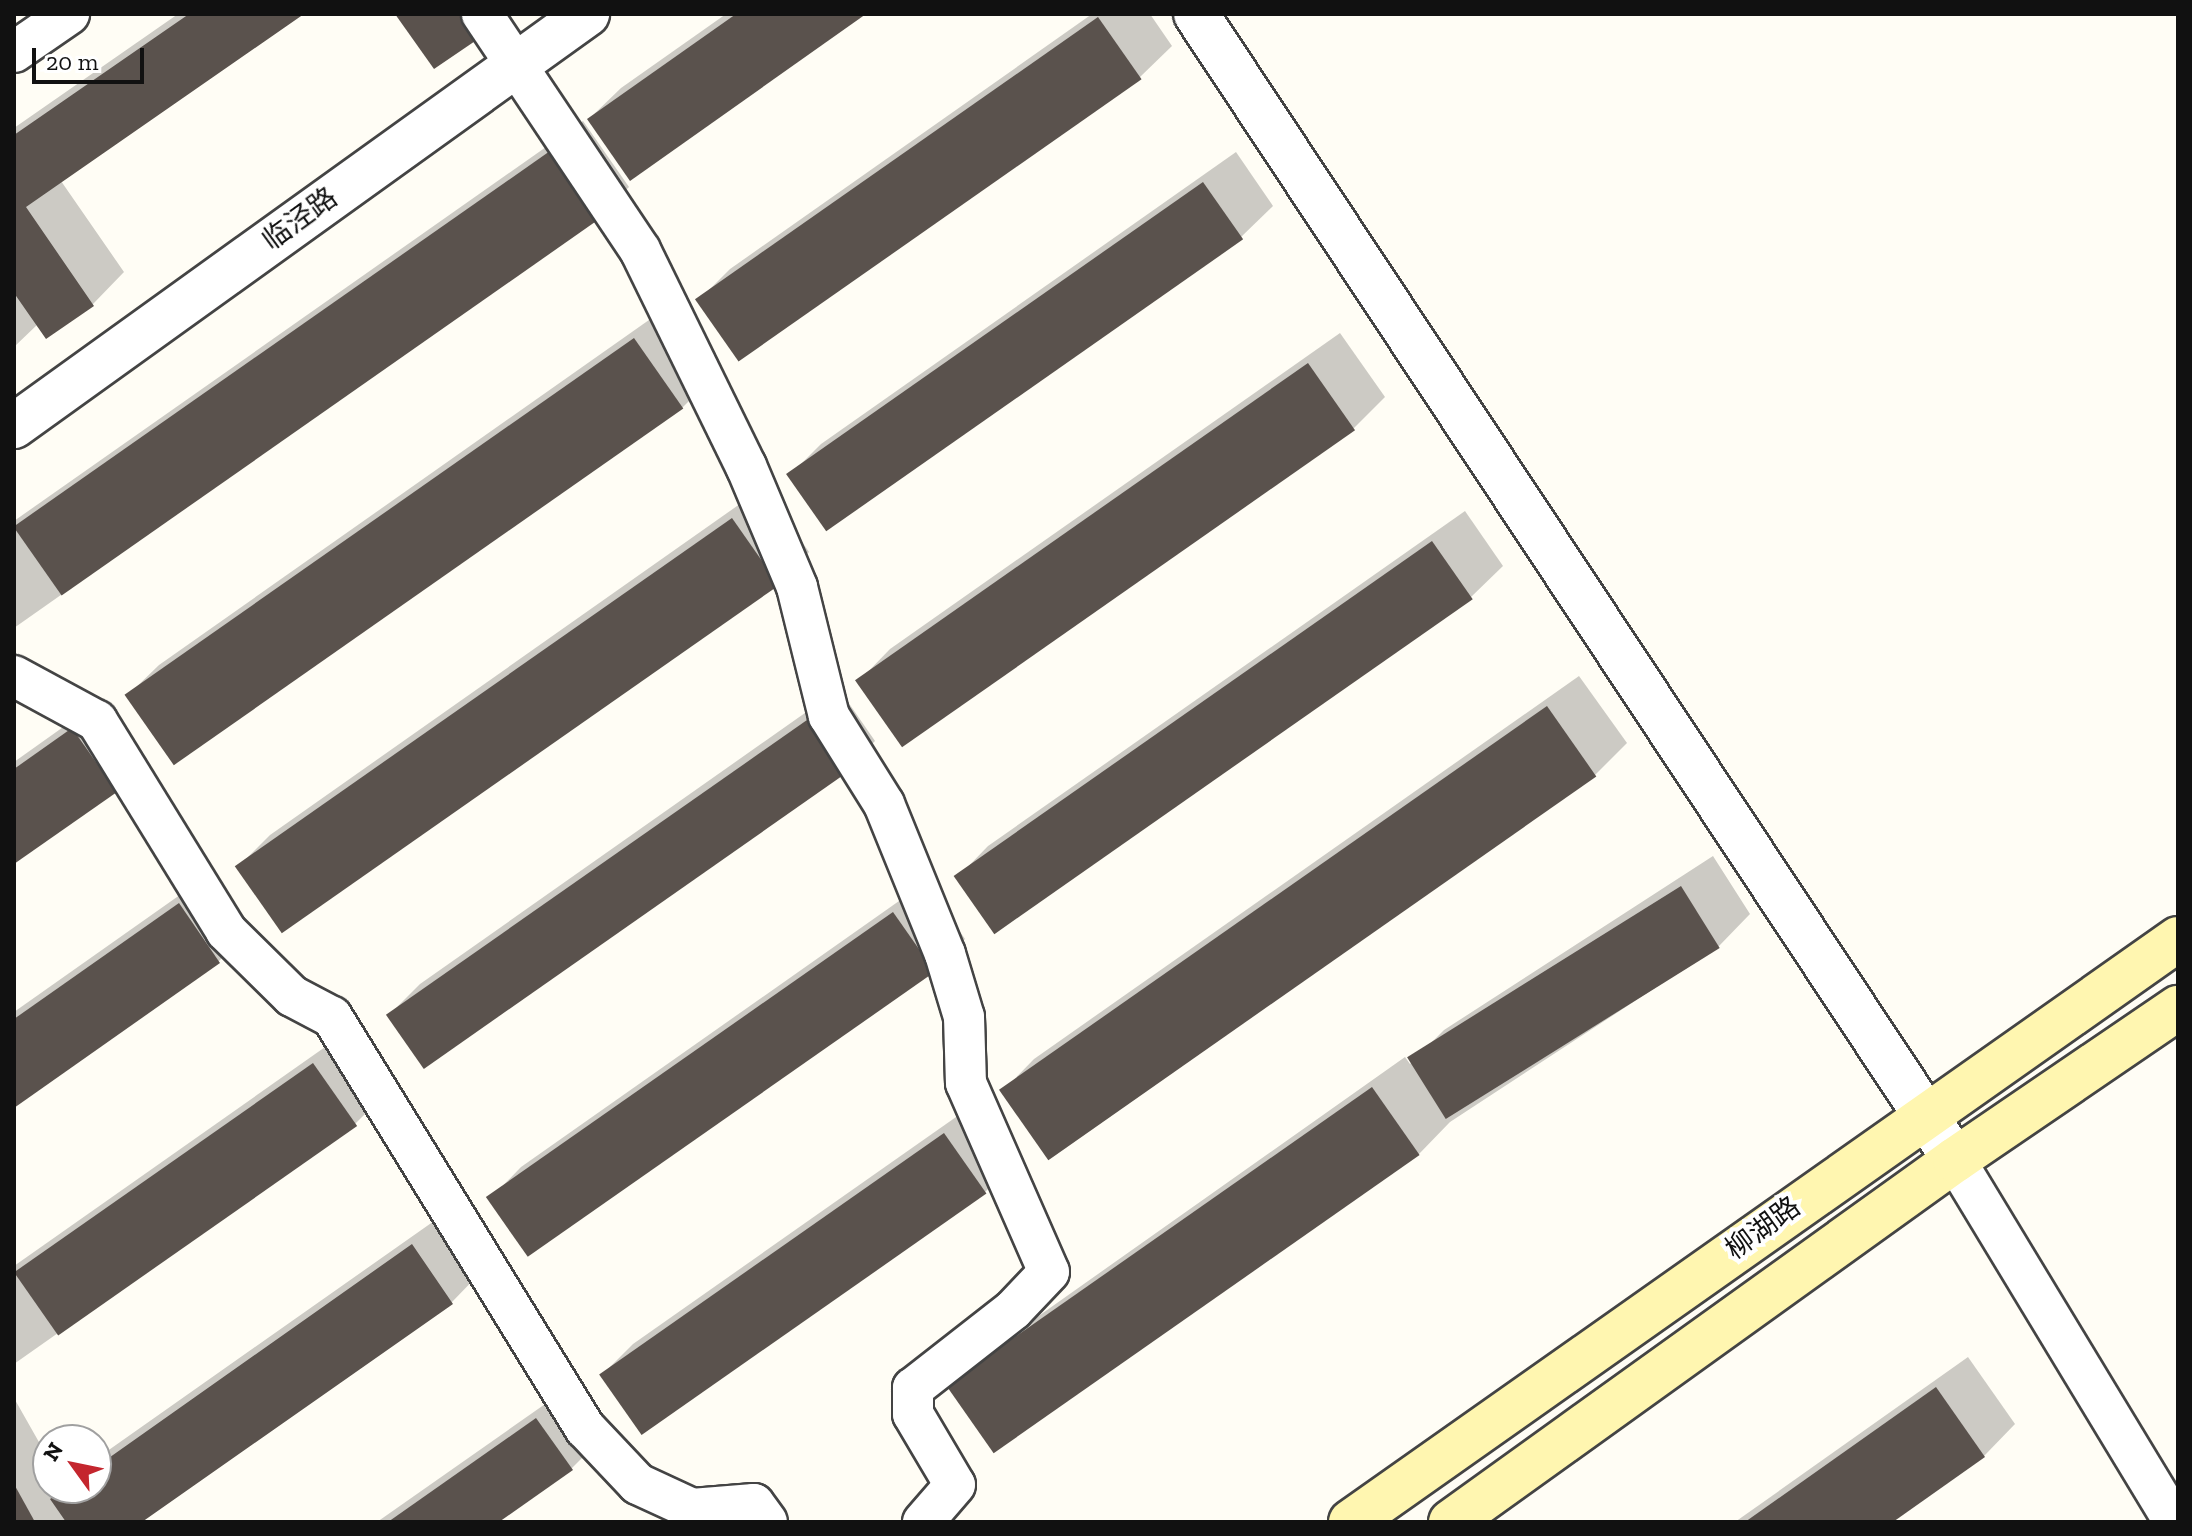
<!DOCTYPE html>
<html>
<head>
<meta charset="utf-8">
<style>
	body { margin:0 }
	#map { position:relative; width:2192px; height:1536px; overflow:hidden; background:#fffdf5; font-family:"Zilla Slab","Noto Sans SC",serif }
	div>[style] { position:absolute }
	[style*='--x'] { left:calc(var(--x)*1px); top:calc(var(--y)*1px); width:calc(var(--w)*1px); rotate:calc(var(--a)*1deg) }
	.shadow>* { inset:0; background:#0003 }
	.building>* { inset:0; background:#5a524d; transform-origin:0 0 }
	.roads { filter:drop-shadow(2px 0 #444) drop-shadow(-2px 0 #444) drop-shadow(0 2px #444) drop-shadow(0 -2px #444) }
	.minor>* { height:40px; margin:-20px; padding:0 20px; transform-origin:20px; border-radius:20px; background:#fff }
	.tertiary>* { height:44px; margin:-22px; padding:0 22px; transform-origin:22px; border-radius:22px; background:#fff }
	.secondary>* { height:44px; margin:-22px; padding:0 22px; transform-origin:22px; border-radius:22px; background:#fff6b0 }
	span { translate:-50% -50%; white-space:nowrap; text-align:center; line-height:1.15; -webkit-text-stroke:8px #fff; paint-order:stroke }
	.street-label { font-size:28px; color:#111 }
	.frame { position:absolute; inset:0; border:16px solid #111; pointer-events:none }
	.north { position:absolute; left:32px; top:1424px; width:80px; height:80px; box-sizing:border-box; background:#fff; border:2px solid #a0a0a0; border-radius:50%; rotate:303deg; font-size:22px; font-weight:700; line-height:32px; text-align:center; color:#111 }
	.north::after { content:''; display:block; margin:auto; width:28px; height:36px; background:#c4262e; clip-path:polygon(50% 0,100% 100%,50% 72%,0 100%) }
	.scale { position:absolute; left:32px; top:48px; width:112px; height:36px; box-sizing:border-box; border:4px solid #111; border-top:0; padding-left:10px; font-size:24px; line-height:28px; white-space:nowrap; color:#111; -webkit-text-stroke:6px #fff; paint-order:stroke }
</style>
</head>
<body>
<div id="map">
	<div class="shadow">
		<i style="clip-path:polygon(178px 14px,301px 14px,61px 181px,124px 272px,93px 304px,46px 336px,38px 324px,14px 347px,14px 128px)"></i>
		<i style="clip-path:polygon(726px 14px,863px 14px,589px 119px,621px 88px)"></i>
		<i style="clip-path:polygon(1092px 14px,1150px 14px,1172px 46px,1140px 77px,698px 301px,730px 269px)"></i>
		<i style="clip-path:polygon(583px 121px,629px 187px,597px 218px,14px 628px,14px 521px)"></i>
		<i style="clip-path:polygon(1236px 152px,1273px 206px,1241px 237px,790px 475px,821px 444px)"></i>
		<i style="clip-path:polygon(666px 308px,714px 376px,682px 408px,127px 696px,159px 665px)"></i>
		<i style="clip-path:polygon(1340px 333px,1385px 397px,1354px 428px,859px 681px,890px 649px)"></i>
		<i style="clip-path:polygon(764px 487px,809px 552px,777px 584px,238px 867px,270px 835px)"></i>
		<i style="clip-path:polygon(1465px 511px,1503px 566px,1471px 597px,957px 878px,988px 846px)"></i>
		<i style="clip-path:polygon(1579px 676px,1627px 743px,1595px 775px,1050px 1159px,1003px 1091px,1034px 1059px)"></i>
		<i style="clip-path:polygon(839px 689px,875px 741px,844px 772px,389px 1015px,420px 984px)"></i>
		<i style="clip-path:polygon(104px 698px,147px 759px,115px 790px,14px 861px,14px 762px)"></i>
		<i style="clip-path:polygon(1713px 856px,1750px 914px,1719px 946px,1450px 1122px,1419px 1154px,950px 1388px,982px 1356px,1405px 1057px,1410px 1064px,1444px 1030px)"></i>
		<i style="clip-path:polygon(211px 873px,251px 929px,219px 961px,14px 1105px,14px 1012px)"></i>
		<i style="clip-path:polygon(926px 882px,965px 939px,933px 970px,490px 1199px,521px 1167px)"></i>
		<i style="clip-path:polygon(345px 1033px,387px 1092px,355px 1124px,14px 1364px,14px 1266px)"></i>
		<i style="clip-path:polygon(976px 1103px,1017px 1161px,985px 1192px,642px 1433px,601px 1376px,633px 1344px)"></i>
		<i style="clip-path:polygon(444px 1214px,483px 1270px,452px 1302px,138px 1522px,14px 1522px,14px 1398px,48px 1458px,48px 1488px,96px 1488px,96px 1459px)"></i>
		<i style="clip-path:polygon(1968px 1357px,2015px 1424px,1984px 1456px,1890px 1522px,1735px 1522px)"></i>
		<i style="clip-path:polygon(568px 1388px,603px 1437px,571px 1469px,496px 1522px,377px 1522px)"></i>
	</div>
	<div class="building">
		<i style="clip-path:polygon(189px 14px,304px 14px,26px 207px,94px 306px,46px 339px,14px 293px,14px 135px)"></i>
		<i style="clip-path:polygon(395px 14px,464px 14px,481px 37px,434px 69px)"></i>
		<i style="clip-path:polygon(736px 14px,866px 14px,630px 181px,587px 119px)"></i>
		<i style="left:1098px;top:17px;width:76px;height:492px;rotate:55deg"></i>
		<i style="left:550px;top:151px;width:84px;height:655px;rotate:55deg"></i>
		<i style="left:1203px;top:182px;width:70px;height:509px;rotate:55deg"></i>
		<i style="left:634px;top:338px;width:86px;height:622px;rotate:55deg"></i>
		<i style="left:1308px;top:363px;width:82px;height:553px;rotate:55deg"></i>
		<i style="left:732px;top:518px;width:82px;height:607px;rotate:55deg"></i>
		<i style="left:1432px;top:541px;width:71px;height:584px;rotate:55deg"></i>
		<i style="left:1547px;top:706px;width:86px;height:669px;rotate:55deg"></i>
		<i style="left:807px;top:720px;width:66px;height:514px;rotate:55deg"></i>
		<i style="clip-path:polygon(72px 728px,117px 792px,14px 864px,14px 769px)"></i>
		<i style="left:1681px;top:886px;width:73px;height:323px;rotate:58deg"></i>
		<i style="clip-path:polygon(179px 903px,220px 963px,14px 1108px,14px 1019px)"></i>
		<i style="left:893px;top:912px;width:73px;height:497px;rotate:55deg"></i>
		<i style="left:313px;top:1063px;width:77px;height:365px;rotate:55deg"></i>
		<i style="left:1372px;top:1087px;width:83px;height:520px;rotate:55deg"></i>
		<i style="left:944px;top:1133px;width:74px;height:421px;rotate:55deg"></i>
		<i style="clip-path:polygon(412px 1244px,453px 1304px,142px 1522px,66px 1522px,50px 1499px,66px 1488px,96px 1488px,96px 1467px)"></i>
		<i style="clip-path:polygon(1936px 1387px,1985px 1457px,1893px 1522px,1745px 1522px)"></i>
		<i style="clip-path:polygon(536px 1418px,573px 1470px,499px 1522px,388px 1522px)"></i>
		<i style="clip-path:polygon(14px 1484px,35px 1522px,14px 1522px)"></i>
	</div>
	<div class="roads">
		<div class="minor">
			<i style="--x:482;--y:14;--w:284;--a:56.2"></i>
			<i style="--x:640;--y:250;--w:241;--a:63.9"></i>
			<i style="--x:746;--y:466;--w:131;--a:67.1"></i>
			<i style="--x:797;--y:587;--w:133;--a:76.1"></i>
			<i style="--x:829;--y:716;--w:104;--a:58"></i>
			<i style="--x:884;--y:804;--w:162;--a:67.9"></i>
			<i style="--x:945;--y:954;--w:66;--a:73.2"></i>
			<i style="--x:964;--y:1017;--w:66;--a:88.3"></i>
			<i style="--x:966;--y:1083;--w:206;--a:66.3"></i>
			<i style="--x:1049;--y:1272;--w:52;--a:133.5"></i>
			<i style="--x:1013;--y:1310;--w:127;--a:142"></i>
			<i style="--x:913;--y:1388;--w:26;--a:90"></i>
			<i style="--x:913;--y:1414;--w:82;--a:59.4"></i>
			<i style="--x:955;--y:1485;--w:49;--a:130.9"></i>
			<i style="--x:14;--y:52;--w:67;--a:-34.6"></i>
			<i style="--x:14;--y:676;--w:94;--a:28.5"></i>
			<i style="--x:97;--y:721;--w:246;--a:58.4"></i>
			<i style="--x:226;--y:931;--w:93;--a:44.6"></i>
			<i style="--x:292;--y:996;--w:45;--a:27.7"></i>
			<i style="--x:332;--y:1017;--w:483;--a:58.4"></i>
			<i style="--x:585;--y:1428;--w:77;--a:46.6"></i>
			<i style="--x:638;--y:1484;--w:60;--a:24.8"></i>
			<i style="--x:692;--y:1509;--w:62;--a:-4.6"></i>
			<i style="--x:754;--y:1504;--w:22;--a:54"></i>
			<i style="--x:1955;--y:1160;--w:423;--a:58.8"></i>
		</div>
		<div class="tertiary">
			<i style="--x:1196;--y:14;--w:1375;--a:56.48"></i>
			<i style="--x:14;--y:426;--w:706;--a:-35.72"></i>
		</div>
		<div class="secondary">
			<i style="--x:1351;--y:1522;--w:1012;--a:-35.18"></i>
			<i style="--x:1451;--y:1522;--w:621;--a:-35.69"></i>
			<i style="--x:1955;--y:1160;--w:270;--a:-34.3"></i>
		</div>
	</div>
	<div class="street-label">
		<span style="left:300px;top:219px;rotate:-36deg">临泾路</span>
		<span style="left:1763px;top:1228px;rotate:-36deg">柳湖路</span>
	</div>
	<div class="frame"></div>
	<div class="north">N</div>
	<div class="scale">20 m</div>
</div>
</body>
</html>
